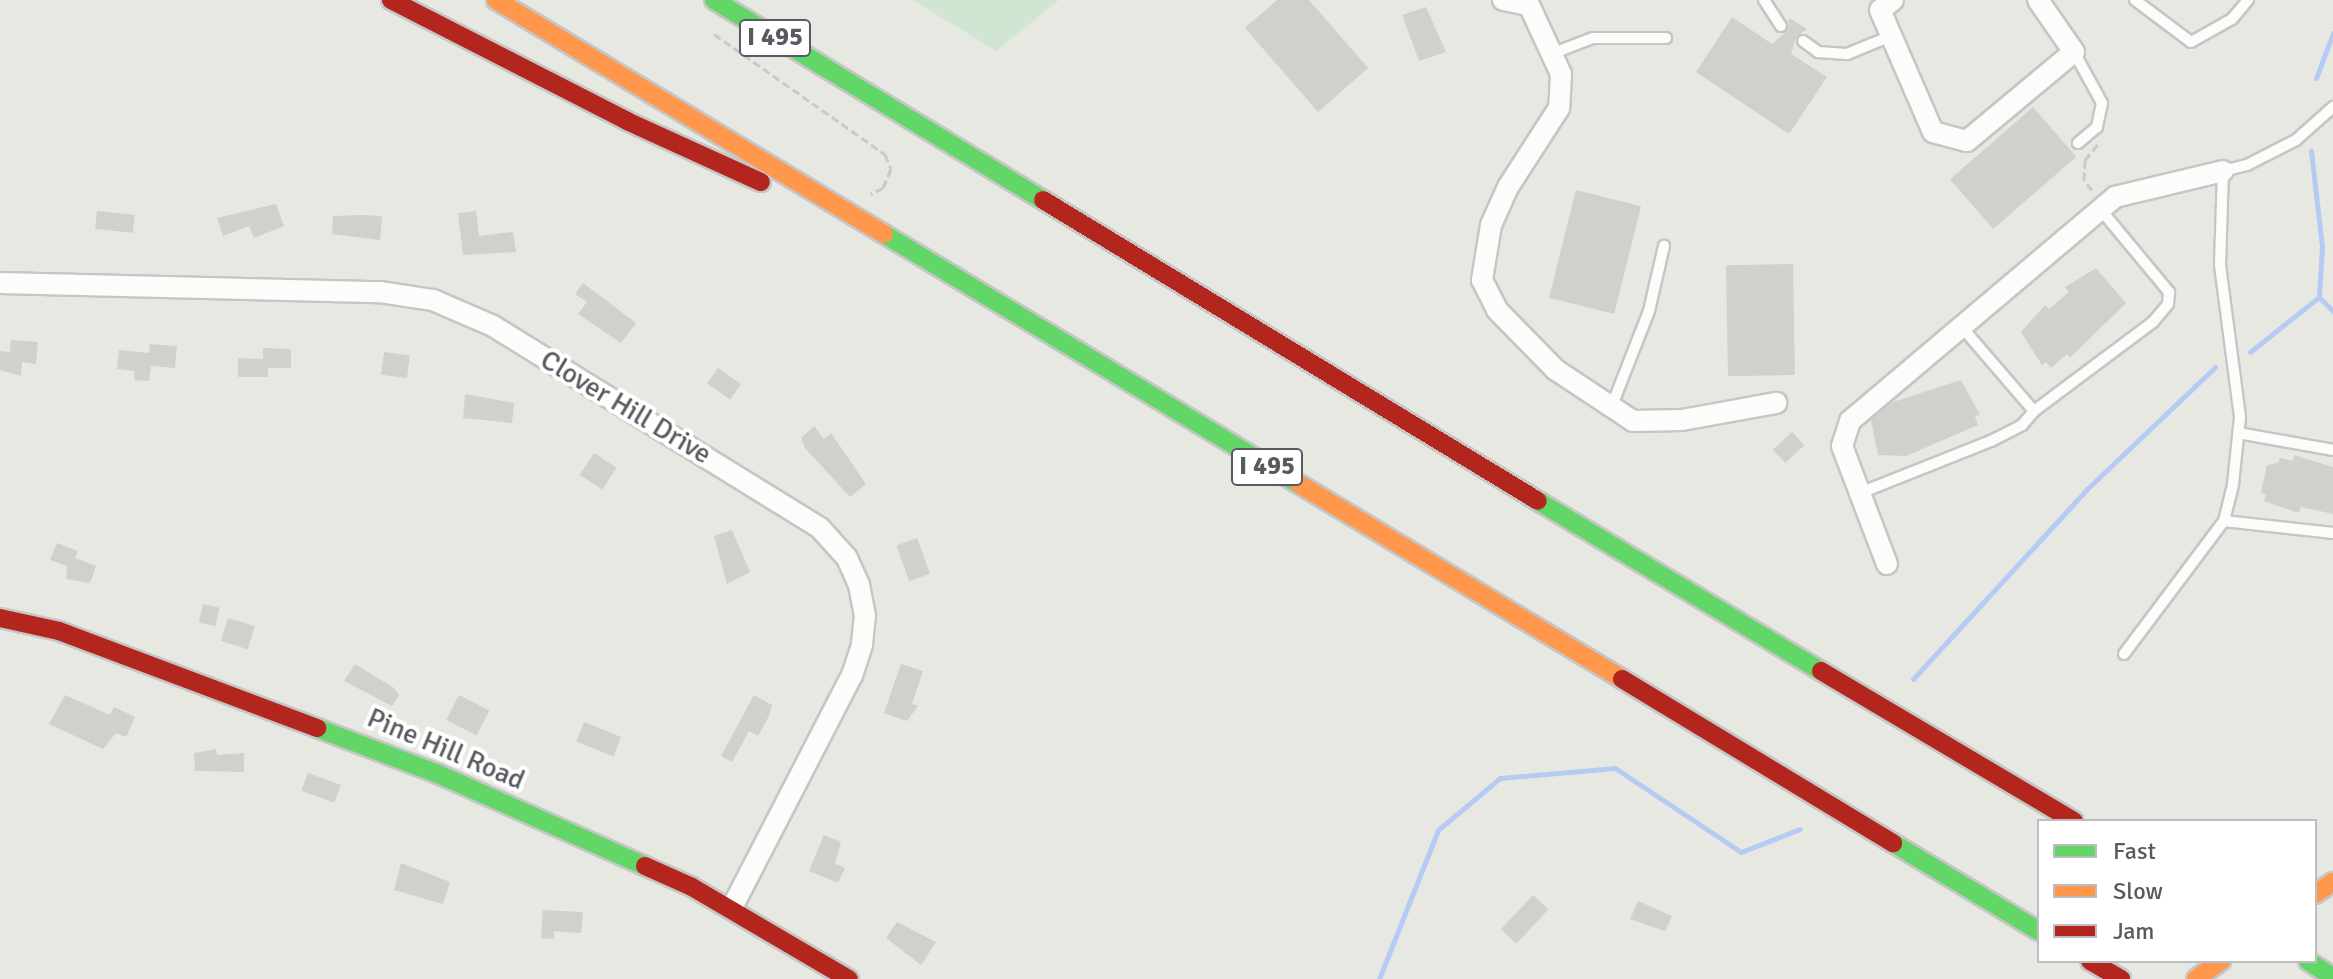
<!DOCTYPE html>
<html>
<head>
<meta charset="utf-8">
<style>
	body { margin:0 }
	#map { position:relative; width:2333px; height:979px; overflow:hidden; background:#e8e8e3; font-family:Signika,sans-serif }
	div>[style] { position:absolute }
	[style*='--x'] { left:calc(var(--x)*1px); top:calc(var(--y)*1px); width:calc(var(--w)*1px); rotate:calc(var(--a)*1deg) }
	.green>* { inset:0; background:#d0e5d2 }
	.stream>* { height:5px; margin:-2.5px; padding:0 2.5px; transform-origin:2.5px; border-radius:2.5px; background:#b6cbf3 }
	.building>* { inset:0; background:#d0d0cc; transform-origin:0 0 }
	.path>* { height:3px; margin-top:-1.5px; transform-origin:0; background:repeating-linear-gradient(90deg,#c6cac9 0 8px,transparent 0 12px) }
	.roads { filter:drop-shadow(2px 0 #c5c6c5) drop-shadow(-2px 0 #c5c6c5) drop-shadow(0 2px #c5c6c5) drop-shadow(0 -2px #c5c6c5) }
	.lane>* { height:10px; margin:-5px; padding:0 5px; transform-origin:5px; border-radius:5px; background:#fcfcfb }
	.street>* { height:20px; margin:-10px; padding:0 10px; transform-origin:10px; border-radius:10px; background:#fcfcfb }
	.fast>* { height:18px; margin:-9px; padding:0 9px; transform-origin:9px; border-radius:9px; background:#63d668 }
	.slow>* { height:18px; margin:-9px; padding:0 9px; transform-origin:9px; border-radius:9px; background:#ff974d }
	.jam>* { height:18px; margin:-9px; padding:0 9px; transform-origin:9px; border-radius:9px; background:#b3261e }
	span { translate:-50% -50%; white-space:nowrap; text-align:center; line-height:1.15; -webkit-text-stroke:8px #fff; paint-order:stroke }
	.shield-label span { padding:2px 6px; background:#fff; border:2px solid; border-radius:6px; -webkit-text-stroke-width:0 }
	.shield-label { font-size:26px; color:#595a60; font-weight:700 }
	.street-label { font-size:28px; color:#595a60 }
	.legend { position:absolute; left:2037px; top:819px; width:280px; height:144px; box-sizing:border-box; background:#fff; border:2px solid #bdbdbf; margin:0; padding:10px 14px; list-style:none; font-size:24px; color:#595a60 }
	.legend li { display:flex; align-items:center; gap:16px; height:40px }
	.legend b { width:40px; border:2px solid #bdbdbf }
</style>
</head>
<body>
<div id="map">
	<div class="green">
		<i style="clip-path:polygon(913px 0,1059px 0,996px 51px)"></i>
	</div>
	<div class="stream">
		<i style="--x:2316;--y:78;--w:48;--a:-69.3"></i>
		<i style="--x:2319;--y:297;--w:20;--a:45"></i>
		<i style="--x:2250;--y:352;--w:88;--a:-38.6"></i>
		<i style="--x:2319;--y:297;--w:50;--a:-86.6"></i>
		<i style="--x:2322;--y:247;--w:97;--a:-96.5"></i>
		<i style="--x:1913;--y:679;--w:258;--a:-47.5"></i>
		<i style="--x:2087;--y:489;--w:177;--a:-43.6"></i>
		<i style="--x:1379;--y:979;--w:160;--a:-68.4"></i>
		<i style="--x:1438;--y:830;--w:81;--a:-40"></i>
		<i style="--x:1500;--y:778;--w:115;--a:-5"></i>
		<i style="--x:1615;--y:768;--w:151;--a:33.7"></i>
		<i style="--x:1741;--y:852;--w:63;--a:-21.3"></i>
	</div>
	<div class="building">
		<i style="clip-path:polygon(1277px 0,1309px 0,1368px 68px,1318px 112px,1245px 28px)"></i>
		<i style="clip-path:polygon(1426px 7px,1446px 52px,1419px 61px,1402px 15px)"></i>
		<i style="clip-path:polygon(1732px 17px,1772px 44px,1788px 30px,1789px 18px,1807px 29px,1796px 37px,1791px 54px,1827px 77px,1789px 134px,1696px 72px)"></i>
		<i style="left:2033px;top:107px;width:66px;height:110px;rotate:49deg"></i>
		<i style="left:1576px;top:190px;width:67px;height:111px;rotate:14deg"></i>
		<i style="clip-path:polygon(276px 204px,284px 226px,254px 238px,249px 226px,223px 236px,217px 218px)"></i>
		<i style="left:97px;top:211px;width:38px;height:18px;rotate:6deg"></i>
		<i style="clip-path:polygon(476px 211px,479px 236px,513px 232px,516px 252px,463px 255px,458px 213px)"></i>
		<i style="clip-path:polygon(362px 215px,382px 216px,380px 240px,332px 234px,333px 216px)"></i>
		<i style="left:1793px;top:264px;width:111px;height:67px;rotate:89deg"></i>
		<i style="clip-path:polygon(2096px 268px,2126px 303px,2070px 358px,2067px 354px,2051px 368px,2046px 362px,2042px 365px,2021px 332px,2045px 305px,2049px 309px,2069px 292px,2065px 287px)"></i>
		<i style="clip-path:polygon(583px 283px,636px 323px,621px 343px,578px 314px,587px 302px,575px 294px)"></i>
		<i style="clip-path:polygon(11px 340px,38px 342px,36px 364px,22px 362px,21px 376px,0 370px,0 351px,10px 352px)"></i>
		<i style="clip-path:polygon(150px 344px,177px 346px,175px 368px,151px 366px,149px 381px,134px 380px,135px 371px,117px 369px,119px 350px,149px 353px)"></i>
		<i style="clip-path:polygon(263px 348px,291px 349px,291px 368px,268px 368px,268px 377px,238px 377px,238px 358px,263px 359px)"></i>
		<i style="left:384px;top:352px;width:26px;height:23px;rotate:7deg"></i>
		<i style="left:718px;top:368px;width:28px;height:19px;rotate:35deg"></i>
		<i style="clip-path:polygon(1961px 380px,1980px 415px,1975px 416px,1978px 425px,1906px 456px,1878px 455px,1871px 420px,1893px 402px)"></i>
		<i style="clip-path:polygon(465px 394px,514px 403px,512px 423px,463px 418px)"></i>
		<i style="clip-path:polygon(814px 426px,824px 439px,831px 433px,866px 484px,850px 497px,805px 448px,801px 438px)"></i>
		<i style="left:1792px;top:432px;width:18px;height:26px;rotate:47deg"></i>
		<i style="left:594px;top:453px;width:27px;height:26px;rotate:33deg"></i>
		<i style="clip-path:polygon(2294px 455px,2333px 467px,2333px 514px,2301px 507px,2299px 513px,2264px 501px,2266px 494px,2261px 493px,2267px 465px,2278px 463px,2280px 458px,2293px 461px)"></i>
		<i style="clip-path:polygon(732px 530px,750px 572px,727px 584px,714px 536px)"></i>
		<i style="left:917px;top:538px;width:38px;height:22px;rotate:70deg"></i>
		<i style="clip-path:polygon(57px 543px,78px 551px,75px 558px,96px 566px,90px 583px,66px 579px,67px 566px,50px 560px)"></i>
		<i style="left:203px;top:604px;width:17px;height:19px;rotate:13deg"></i>
		<i style="left:228px;top:618px;width:28px;height:24px;rotate:17deg"></i>
		<i style="clip-path:polygon(355px 664px,394px 688px,399px 695px,392px 706px,344px 681px)"></i>
		<i style="clip-path:polygon(901px 664px,923px 671px,912px 704px,918px 706px,907px 721px,884px 713px)"></i>
		<i style="clip-path:polygon(65px 695px,110px 715px,114px 707px,135px 717px,126px 737px,116px 733px,103px 749px,49px 724px)"></i>
		<i style="left:459px;top:695px;width:34px;height:28px;rotate:27deg"></i>
		<i style="clip-path:polygon(754px 695px,772px 705px,769px 716px,758px 736px,749px 731px,732px 762px,721px 756px)"></i>
		<i style="left:584px;top:722px;width:40px;height:21px;rotate:22deg"></i>
		<i style="clip-path:polygon(216px 749px,217px 755px,244px 753px,244px 772px,195px 771px,194px 753px)"></i>
		<i style="left:308px;top:773px;width:35px;height:19px;rotate:20deg"></i>
		<i style="clip-path:polygon(824px 835px,841px 842px,835px 864px,845px 868px,838px 883px,809px 871px)"></i>
		<i style="clip-path:polygon(401px 863px,450px 882px,443px 904px,394px 890px)"></i>
		<i style="left:1533px;top:895px;width:21px;height:47px;rotate:43deg"></i>
		<i style="clip-path:polygon(1638px 901px,1672px 916px,1665px 931px,1630px 919px)"></i>
		<i style="clip-path:polygon(543px 910px,583px 912px,581px 933px,554px 931px,554px 939px,541px 938px)"></i>
		<i style="clip-path:polygon(897px 922px,936px 942px,921px 965px,886px 938px)"></i>
	</div>
	<div class="path">
		<i style="--x:714;--y:34;--w:209;--a:35.1"></i>
		<i style="--x:885;--y:154;--w:16;--a:68"></i>
		<i style="--x:891;--y:169;--w:21;--a:113"></i>
		<i style="--x:883;--y:188;--w:14;--a:155"></i>
		<i style="--x:2092;--y:190;--w:13;--a:-129"></i>
		<i style="--x:2084;--y:180;--w:20;--a:-87"></i>
		<i style="--x:2085;--y:160;--w:22;--a:-51"></i>
	</div>
	<div class="roads">
		<div class="lane">
			<i style="--x:1764;--y:0;--w:31;--a:57"></i>
			<i style="--x:2135;--y:0;--w:70;--a:36.9"></i>
			<i style="--x:2191;--y:42;--w:47;--a:-29.3"></i>
			<i style="--x:2232;--y:19;--w:25;--a:-50"></i>
			<i style="--x:1803;--y:41;--w:19;--a:36"></i>
			<i style="--x:1818;--y:52;--w:29;--a:4"></i>
			<i style="--x:1847;--y:54;--w:48;--a:-22.2"></i>
			<i style="--x:2074;--y:52;--w:58;--a:61.2"></i>
			<i style="--x:2102;--y:103;--w:25;--a:102"></i>
			<i style="--x:2097;--y:127;--w:25;--a:140"></i>
			<i style="--x:1551;--y:54;--w:45;--a:-20.9"></i>
			<i style="--x:1593;--y:38;--w:73;--a:0"></i>
			<i style="--x:1960;--y:325;--w:113;--a:49.3"></i>
			<i style="--x:2034;--y:411;--w:149;--a:-36.8"></i>
			<i style="--x:2153;--y:322;--w:23;--a:-50"></i>
			<i style="--x:2168;--y:304;--w:12;--a:-85"></i>
			<i style="--x:2169;--y:292;--w:108;--a:-129.7"></i>
			<i style="--x:1611;--y:408;--w:104;--a:-68.6"></i>
			<i style="--x:1649;--y:311;--w:67;--a:-77"></i>
			<i style="--x:2238;--y:433;--w:97;--a:10.1"></i>
			<i style="--x:1860;--y:493;--w:141;--a:-21.7"></i>
			<i style="--x:1991;--y:441;--w:35;--a:-27"></i>
			<i style="--x:2022;--y:425;--w:18;--a:-49"></i>
			<i style="--x:2224;--y:521;--w:110;--a:6.3"></i>
			<i style="--x:2124;--y:654;--w:166;--a:-53.1"></i>
			<i style="--x:2224;--y:521;--w:38;--a:-76"></i>
			<i style="--x:2233;--y:484;--w:67;--a:-84"></i>
			<i style="--x:2240;--y:417;--w:153;--a:-97.5"></i>
			<i style="--x:2220;--y:265;--w:94;--a:-88.2"></i>
			<i style="--x:2223;--y:171;--w:25;--a:-14"></i>
			<i style="--x:2247;--y:165;--w:55;--a:-27"></i>
			<i style="--x:2296;--y:140;--w:50;--a:-41.7"></i>
		</div>
		<div class="street">
			<i style="--x:1503;--y:0;--w:26;--a:11"></i>
			<i style="--x:1529;--y:5;--w:76;--a:65.1"></i>
			<i style="--x:1561;--y:74;--w:34;--a:93"></i>
			<i style="--x:1559;--y:108;--w:94;--a:122.8"></i>
			<i style="--x:1508;--y:187;--w:42;--a:114.1"></i>
			<i style="--x:1491;--y:225;--w:56;--a:99.3"></i>
			<i style="--x:1482;--y:280;--w:34;--a:63"></i>
			<i style="--x:1497;--y:310;--w:84;--a:45.5"></i>
			<i style="--x:1556;--y:370;--w:92;--a:33.5"></i>
			<i style="--x:1633;--y:421;--w:49;--a:-1.2"></i>
			<i style="--x:1682;--y:420;--w:96;--a:-10.3"></i>
			<i style="--x:1893;--y:0;--w:16;--a:142"></i>
			<i style="--x:1880;--y:10;--w:133;--a:66.5"></i>
			<i style="--x:1933;--y:132;--w:35;--a:15"></i>
			<i style="--x:1967;--y:141;--w:139;--a:-39.8"></i>
			<i style="--x:2074;--y:52;--w:63;--a:-124.7"></i>
			<i style="--x:0;--y:283;--w:380;--a:1.4"></i>
			<i style="--x:380;--y:292;--w:54;--a:8.6"></i>
			<i style="--x:433;--y:300;--w:65;--a:23.4"></i>
			<i style="--x:493;--y:326;--w:384;--a:31.7"></i>
			<i style="--x:820;--y:528;--w:40;--a:48"></i>
			<i style="--x:847;--y:558;--w:30;--a:66"></i>
			<i style="--x:859;--y:585;--w:31;--a:79"></i>
			<i style="--x:865;--y:615;--w:30;--a:96"></i>
			<i style="--x:862;--y:645;--w:32;--a:108"></i>
			<i style="--x:852;--y:675;--w:263;--a:117.3"></i>
			<i style="--x:1887;--y:564;--w:126;--a:-110.9"></i>
			<i style="--x:1842;--y:446;--w:26;--a:-72"></i>
			<i style="--x:1850;--y:421;--w:347;--a:-40.2"></i>
			<i style="--x:2115;--y:197;--w:111;--a:-13.5"></i>
		</div>
		<div class="fast">
			<i style="--x:714;--y:0;--w:385;--a:31.3"></i>
			<i style="--x:884;--y:234;--w:484;--a:31.1"></i>
			<i style="--x:1538;--y:501;--w:330;--a:31"></i>
			<i style="--x:317;--y:728;--w:129;--a:20.8"></i>
			<i style="--x:438;--y:774;--w:227;--a:24"></i>
			<i style="--x:1893;--y:843;--w:170;--a:31.1"></i>
			<i style="--x:2308;--y:961;--w:30;--a:33"></i>
		</div>
		<div class="slow">
			<i style="--x:496;--y:0;--w:453;--a:31.1"></i>
			<i style="--x:1299;--y:484;--w:377;--a:31.1"></i>
			<i style="--x:2315;--y:894;--w:22;--a:-34"></i>
			<i style="--x:2196;--y:979;--w:31;--a:-36"></i>
		</div>
		<div class="jam">
			<i style="--x:391;--y:0;--w:265;--a:27.1"></i>
			<i style="--x:627;--y:121;--w:147;--a:24.5"></i>
			<i style="--x:1043;--y:200;--w:579;--a:31.3"></i>
			<i style="--x:0;--y:618;--w:60;--a:12.4"></i>
			<i style="--x:59;--y:631;--w:276;--a:20.6"></i>
			<i style="--x:1821;--y:671;--w:294;--a:30.7"></i>
			<i style="--x:1622;--y:679;--w:317;--a:31.2"></i>
			<i style="--x:645;--y:866;--w:51;--a:24.1"></i>
			<i style="--x:692;--y:887;--w:182;--a:30.4"></i>
			<i style="--x:2090;--y:961;--w:36;--a:30"></i>
		</div>
	</div>
	<div class="shield-label">
		<span style="left:775px;top:38px">I 495</span>
		<span style="left:1267px;top:467px">I 495</span>
	</div>
	<div class="street-label">
		<span style="left:626px;top:407px;rotate:31deg">Clover Hill Drive</span>
		<span style="left:446px;top:749px;rotate:23deg">Pine Hill Road</span>
	</div>
	<ul class="legend">
	<li><b style="height:10px;background:#63d668"></b>Fast</li>
	<li><b style="height:10px;background:#ff974d"></b>Slow</li>
	<li><b style="height:10px;background:#b3261e"></b>Jam</li>
	</ul>
</div>
</body>
</html>
